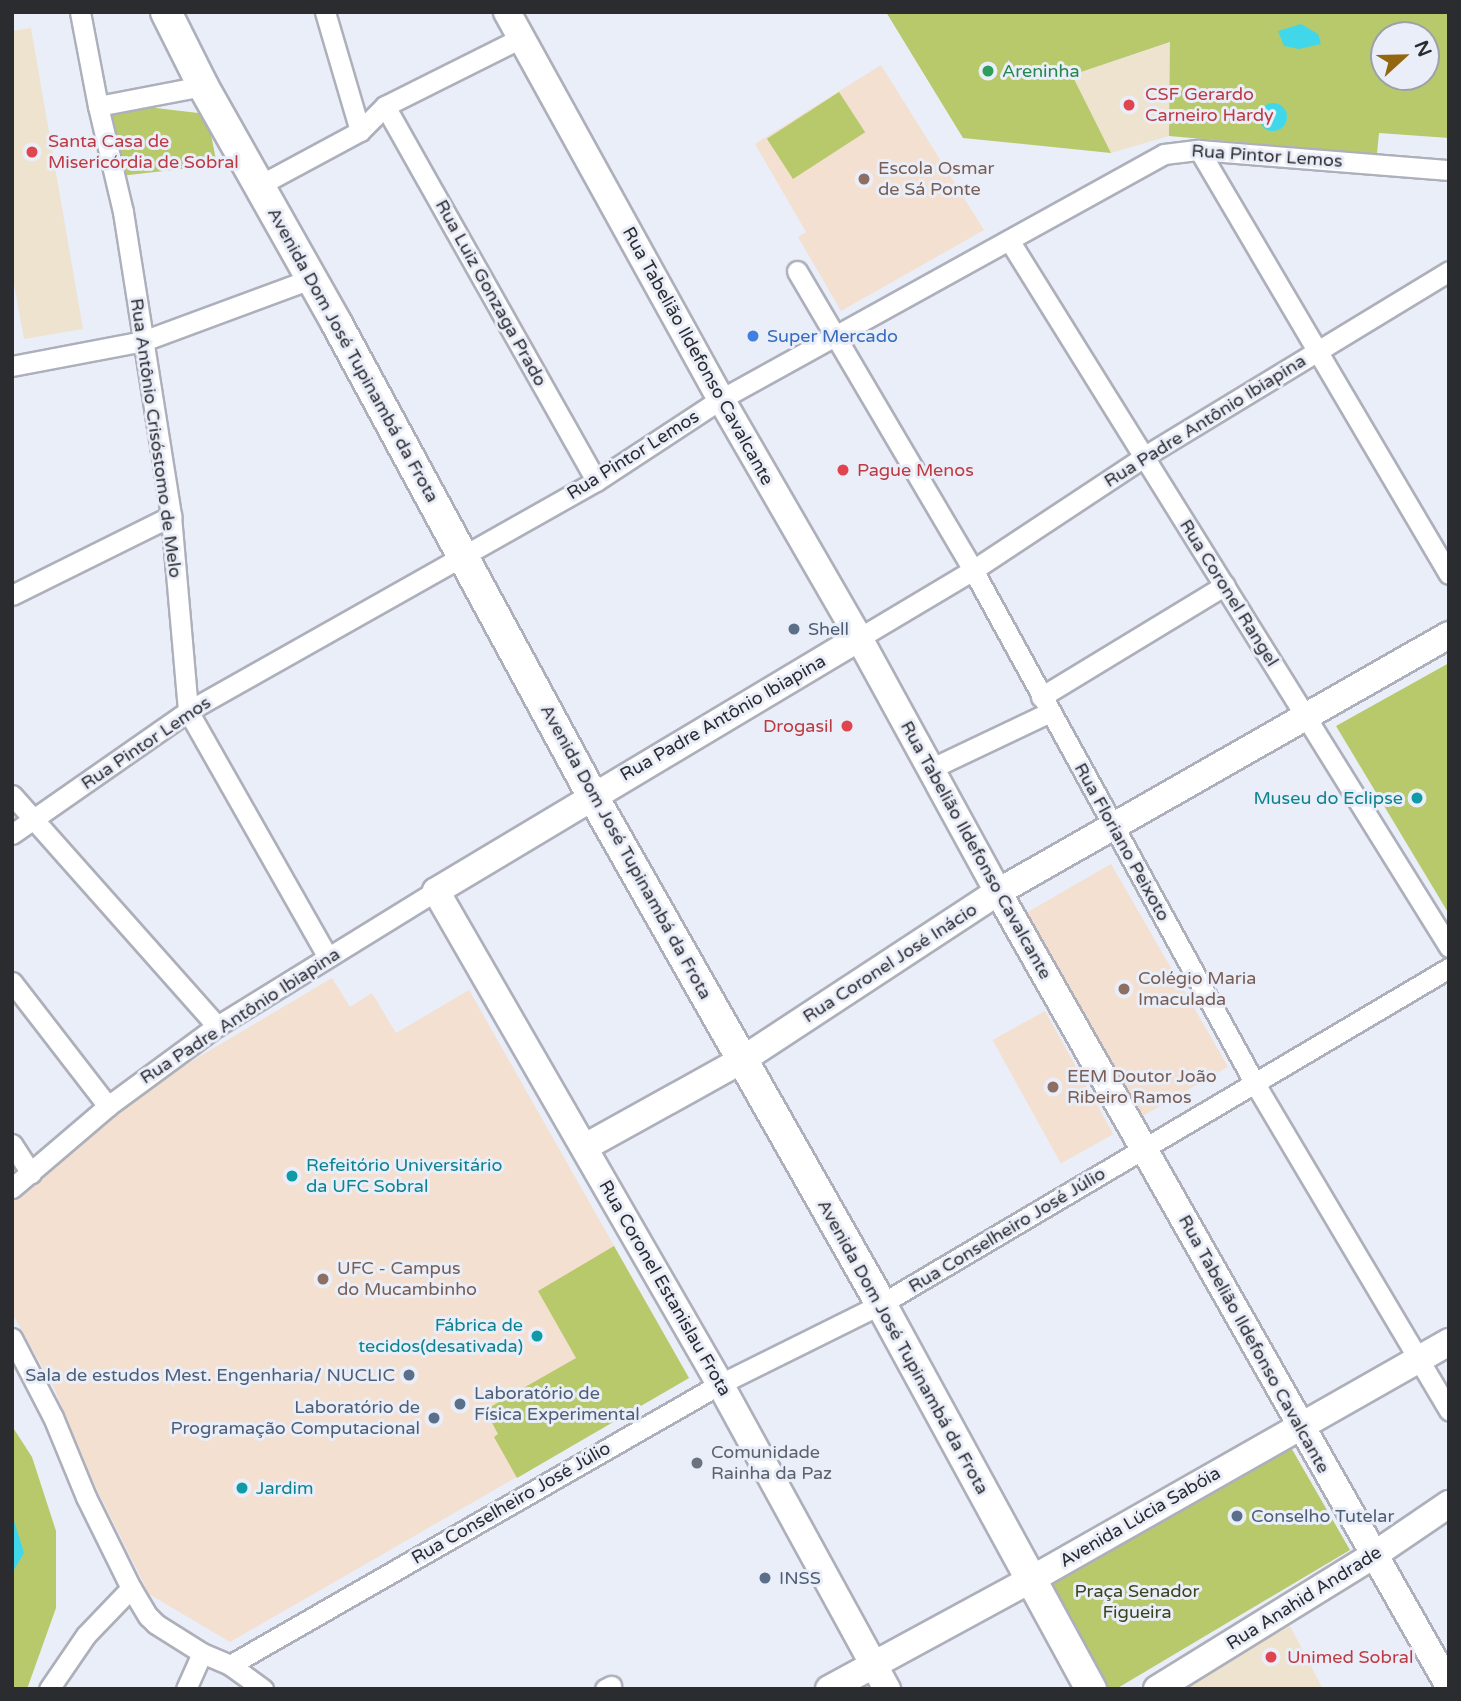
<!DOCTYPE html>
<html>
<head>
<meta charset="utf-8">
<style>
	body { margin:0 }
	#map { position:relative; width:1461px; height:1701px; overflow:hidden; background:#eaeef9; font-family:"Varela Round",sans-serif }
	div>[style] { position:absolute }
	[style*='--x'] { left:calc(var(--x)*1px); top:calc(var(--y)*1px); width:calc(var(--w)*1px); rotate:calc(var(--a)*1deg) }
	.education>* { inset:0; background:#f3e0d0; transform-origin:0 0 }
	.medical>* { inset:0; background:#eee3ce }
	.green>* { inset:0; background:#b7c96b; transform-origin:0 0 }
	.water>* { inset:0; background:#41d7eb }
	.round { border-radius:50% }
	.roads { filter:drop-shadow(2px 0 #adb0bb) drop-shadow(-2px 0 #adb0bb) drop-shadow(0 2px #adb0bb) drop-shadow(0 -2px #adb0bb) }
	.street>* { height:19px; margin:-9.5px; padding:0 9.5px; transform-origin:9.5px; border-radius:9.5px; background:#fff }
	.secondary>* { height:26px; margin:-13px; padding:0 13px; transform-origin:13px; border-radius:13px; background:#fff }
	.primary>* { height:30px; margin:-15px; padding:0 15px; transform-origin:15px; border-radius:15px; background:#fff }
	.dots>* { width:19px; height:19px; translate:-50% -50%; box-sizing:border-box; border:4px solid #eaeef9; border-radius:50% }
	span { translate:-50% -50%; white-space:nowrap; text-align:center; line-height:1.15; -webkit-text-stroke:6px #eaeef9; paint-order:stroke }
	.leisure-label { font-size:18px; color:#27864d }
	.left { translate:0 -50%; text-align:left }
	.health-label { font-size:18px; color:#be3a42 }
	.right { translate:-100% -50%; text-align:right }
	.street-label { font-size:18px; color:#2b2c30 }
	.education-label { font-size:18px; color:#785e54 }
	.shop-label { font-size:18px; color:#366cbe }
	.service-label { font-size:18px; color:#4e5e75 }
	.culture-label { font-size:18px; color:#0d838f }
	.worship-label { font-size:18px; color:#5b616d }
	.park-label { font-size:18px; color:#3b431b }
	.frame { position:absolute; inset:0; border:14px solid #2b2c30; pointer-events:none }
	.north { position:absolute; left:1370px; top:21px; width:70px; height:70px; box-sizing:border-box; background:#eaeef9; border:2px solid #9ea0a9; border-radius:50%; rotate:68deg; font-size:19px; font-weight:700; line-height:28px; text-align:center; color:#2b2c30 }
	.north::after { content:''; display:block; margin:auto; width:24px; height:32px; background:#926710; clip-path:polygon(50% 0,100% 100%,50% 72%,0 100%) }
</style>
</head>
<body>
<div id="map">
	<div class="education">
		<i style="clip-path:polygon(881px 65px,984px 230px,841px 311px,798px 237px,806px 232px,755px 144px)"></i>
		<i style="left:1111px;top:864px;width:234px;height:98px;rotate:60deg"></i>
		<i style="clip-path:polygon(332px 978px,350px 1007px,372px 993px,396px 1033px,469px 990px,689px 1378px,230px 1642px,149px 1594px,93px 1482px,54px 1388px,12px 1313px,12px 1194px,106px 1119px,192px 1061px)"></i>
		<i style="left:1045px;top:1011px;width:141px;height:60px;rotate:61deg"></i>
	</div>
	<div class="medical">
		<i style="clip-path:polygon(31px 28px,83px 329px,24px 339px,12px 273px,12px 31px)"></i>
		<i style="clip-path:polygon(1171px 42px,1169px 136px,1111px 153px,1072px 75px)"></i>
		<i style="clip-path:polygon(1290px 1626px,1323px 1689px,1178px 1689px)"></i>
	</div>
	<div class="green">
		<i style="clip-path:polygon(evenodd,886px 12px,1449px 12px,1449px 138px,1379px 133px,1377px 154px,1169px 136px,1170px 42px,1072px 75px,1111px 153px,963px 138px,886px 12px,1384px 35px,1426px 35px,1426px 77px,1384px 77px,1384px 35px)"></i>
		<i style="left:839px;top:92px;width:48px;height:86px;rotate:57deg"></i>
		<i style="clip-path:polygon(130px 105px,207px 114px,217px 165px,111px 177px,104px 110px)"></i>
		<i style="clip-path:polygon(1449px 663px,1449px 914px,1336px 726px)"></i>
		<i style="clip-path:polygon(614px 1246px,689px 1378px,517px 1478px,494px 1437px,498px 1434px,485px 1410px,576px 1358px,538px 1291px)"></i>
		<i style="clip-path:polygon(12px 1426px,32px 1457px,56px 1531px,56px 1608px,27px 1689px,12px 1689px)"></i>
		<i style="clip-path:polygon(1289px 1444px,1350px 1550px,1116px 1689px,1107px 1689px,1044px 1583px)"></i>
	</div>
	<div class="water">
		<i style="clip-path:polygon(1301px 24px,1318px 34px,1321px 44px,1299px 49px,1284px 46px,1278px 31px)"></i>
		<i class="round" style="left:1259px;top:103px;width:28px;height:28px"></i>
		<i style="clip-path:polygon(12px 1514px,24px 1553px,12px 1573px)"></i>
	</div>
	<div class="roads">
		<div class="street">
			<i style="--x:80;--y:12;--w:96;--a:79.2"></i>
			<i style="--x:98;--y:106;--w:109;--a:76.7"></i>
			<i style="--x:123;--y:212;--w:308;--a:81"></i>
			<i style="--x:171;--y:516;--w:196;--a:85"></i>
			<i style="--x:188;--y:711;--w:283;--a:60.4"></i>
			<i style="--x:325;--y:12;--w:124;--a:73.6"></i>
			<i style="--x:98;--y:106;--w:107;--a:-10.8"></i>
			<i style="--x:385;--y:106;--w:430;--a:60.6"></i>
			<i style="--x:1199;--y:150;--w:492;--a:59.5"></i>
			<i style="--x:258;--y:186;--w:116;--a:-28.3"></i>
			<i style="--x:360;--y:131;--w:35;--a:-45"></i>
			<i style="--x:385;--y:106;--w:152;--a:-26.6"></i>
			<i style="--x:1009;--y:240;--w:833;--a:58.1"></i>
			<i style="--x:797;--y:271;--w:347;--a:59.5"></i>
			<i style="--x:973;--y:570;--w:584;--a:61.24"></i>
			<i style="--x:1254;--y:1082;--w:382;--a:59.3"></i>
			<i style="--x:12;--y:366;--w:133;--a:-10.8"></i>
			<i style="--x:143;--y:341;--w:179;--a:-20.3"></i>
			<i style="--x:12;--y:595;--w:178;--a:-26.4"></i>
			<i style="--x:859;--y:638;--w:133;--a:-30.8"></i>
			<i style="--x:973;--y:570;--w:206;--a:-33.5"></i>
			<i style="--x:1145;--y:456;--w:356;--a:-31.3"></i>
			<i style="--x:1041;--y:697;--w:215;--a:-31.3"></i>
			<i style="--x:930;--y:769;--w:133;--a:-25.4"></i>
			<i style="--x:12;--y:795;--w:309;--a:48.4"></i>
			<i style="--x:12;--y:834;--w:215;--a:-34.9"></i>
			<i style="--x:188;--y:711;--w:468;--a:-29.4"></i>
			<i style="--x:596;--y:481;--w:149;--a:-33.3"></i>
			<i style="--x:721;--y:399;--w:506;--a:-28.94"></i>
			<i style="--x:1164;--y:154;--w:35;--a:-7"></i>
			<i style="--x:1199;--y:150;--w:251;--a:4.6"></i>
			<i style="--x:12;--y:982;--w:157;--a:52.3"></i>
			<i style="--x:12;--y:1144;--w:35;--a:57"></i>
			<i style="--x:12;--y:1188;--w:126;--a:-40.5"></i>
			<i style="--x:108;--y:1106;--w:135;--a:-36.3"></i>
			<i style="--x:217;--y:1026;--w:257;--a:-31.7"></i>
			<i style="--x:12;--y:1338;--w:89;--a:62.6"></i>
			<i style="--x:53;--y:1417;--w:87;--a:67.6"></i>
			<i style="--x:86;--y:1497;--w:102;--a:63.7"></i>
			<i style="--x:131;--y:1588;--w:33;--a:59"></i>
			<i style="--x:148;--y:1616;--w:11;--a:45"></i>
			<i style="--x:156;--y:1624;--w:54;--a:32.2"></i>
			<i style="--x:202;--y:1653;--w:30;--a:23"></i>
			<i style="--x:230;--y:1665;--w:41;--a:36"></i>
			<i style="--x:230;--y:1665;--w:565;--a:-29.83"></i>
			<i style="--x:720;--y:1384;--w:180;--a:-26.4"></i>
			<i style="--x:881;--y:1304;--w:660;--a:-30.61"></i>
			<i style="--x:49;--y:1689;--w:65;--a:-55.6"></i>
			<i style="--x:86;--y:1635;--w:65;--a:-46.2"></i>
			<i style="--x:186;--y:1689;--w:39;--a:-66"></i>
			<i style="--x:605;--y:1689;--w:7;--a:-27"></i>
		</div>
		<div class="secondary">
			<i style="--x:507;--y:12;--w:442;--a:61.1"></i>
			<i style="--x:721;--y:399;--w:276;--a:60"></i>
			<i style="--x:859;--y:638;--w:290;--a:61.3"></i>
			<i style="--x:998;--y:892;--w:913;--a:60.4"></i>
			<i style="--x:859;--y:638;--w:493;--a:149.1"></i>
			<i style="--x:436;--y:891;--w:569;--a:60.06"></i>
			<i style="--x:720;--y:1384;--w:348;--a:61.3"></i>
			<i style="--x:585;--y:1147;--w:179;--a:-29"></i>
			<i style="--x:742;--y:1060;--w:306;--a:-33.3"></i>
			<i style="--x:998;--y:892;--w:519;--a:-29.68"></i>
			<i style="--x:829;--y:1689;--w:231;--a:-28.5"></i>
			<i style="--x:1032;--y:1579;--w:480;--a:-29.6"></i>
			<i style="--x:1157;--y:1689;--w:255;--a:-31.7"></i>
			<i style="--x:1374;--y:1555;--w:91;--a:-34.2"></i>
		</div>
		<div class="primary">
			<i style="--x:166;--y:12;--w:83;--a:63.4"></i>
			<i style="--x:203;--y:86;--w:273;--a:60.6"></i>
			<i style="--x:337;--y:324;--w:536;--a:61.57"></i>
			<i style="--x:592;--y:795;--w:585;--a:60.41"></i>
			<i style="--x:881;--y:1304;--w:439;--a:61.4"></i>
		</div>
	</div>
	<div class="dots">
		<i style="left:988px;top:71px;background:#2e9e5b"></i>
		<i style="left:1129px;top:105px;background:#e0444e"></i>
		<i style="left:32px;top:152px;background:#e0444e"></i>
		<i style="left:864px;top:179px;background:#8d6e63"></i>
		<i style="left:753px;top:336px;background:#3f7fe0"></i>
		<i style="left:843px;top:470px;background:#e0444e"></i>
		<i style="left:794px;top:629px;background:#5c6f8a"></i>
		<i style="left:847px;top:726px;background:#e0444e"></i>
		<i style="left:1417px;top:798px;background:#0f9aa8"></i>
		<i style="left:1124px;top:989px;background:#8d6e63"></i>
		<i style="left:1053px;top:1087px;background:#8d6e63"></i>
		<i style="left:292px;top:1176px;background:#0f9aa8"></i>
		<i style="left:323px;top:1279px;background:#8d6e63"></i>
		<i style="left:537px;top:1336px;background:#0f9aa8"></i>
		<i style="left:409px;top:1375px;background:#5c6f8a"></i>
		<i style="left:460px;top:1404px;background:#5c6f8a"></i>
		<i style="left:434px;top:1418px;background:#5c6f8a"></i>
		<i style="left:697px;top:1463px;background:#6b7280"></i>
		<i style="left:242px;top:1488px;background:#0f9aa8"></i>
		<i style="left:1237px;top:1516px;background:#5c6f8a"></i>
		<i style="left:765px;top:1578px;background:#5c6f8a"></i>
		<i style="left:1271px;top:1657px;background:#e0444e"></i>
	</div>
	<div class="leisure-label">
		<span class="left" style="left:1002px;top:71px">Areninha</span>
	</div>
	<div class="health-label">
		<span class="left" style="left:1145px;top:105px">CSF Gerardo<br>Carneiro Hardy</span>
		<span class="left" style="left:48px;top:152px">Santa Casa de<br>Misericórdia de Sobral</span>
		<span class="left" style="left:857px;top:470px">Pague Menos</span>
		<span class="right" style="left:833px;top:726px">Drogasil</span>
		<span class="left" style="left:1287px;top:1657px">Unimed Sobral</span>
	</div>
	<div class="street-label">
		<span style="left:1267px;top:156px;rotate:4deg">Rua Pintor Lemos</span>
		<span style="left:491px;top:293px;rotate:61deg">Rua Luiz Gonzaga Prado</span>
		<span style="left:353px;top:355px;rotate:61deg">Avenida Dom José Tupinambá da Frota</span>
		<span style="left:698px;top:356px;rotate:61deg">Rua Tabelião Ildefonso Cavalcante</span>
		<span style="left:1205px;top:421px;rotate:-32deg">Rua Padre Antônio Ibiapina</span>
		<span style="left:156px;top:438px;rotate:82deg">Rua Antônio Crisóstomo de Melo</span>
		<span style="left:633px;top:455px;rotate:-32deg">Rua Pintor Lemos</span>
		<span style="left:1229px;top:593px;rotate:58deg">Rua Coronel Rangel</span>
		<span style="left:723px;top:718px;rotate:-30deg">Rua Padre Antônio Ibiapina</span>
		<span style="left:146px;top:743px;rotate:-34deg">Rua Pintor Lemos</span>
		<span style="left:1122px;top:842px;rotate:61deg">Rua Floriano Peixoto</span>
		<span style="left:976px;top:850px;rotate:61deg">Rua Tabelião Ildefonso Cavalcante</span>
		<span style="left:626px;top:852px;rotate:61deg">Avenida Dom José Tupinambá da Frota</span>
		<span style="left:890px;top:963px;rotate:-33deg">Rua Coronel José Inácio</span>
		<span style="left:240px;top:1016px;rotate:-33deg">Rua Padre Antônio Ibiapina</span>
		<span style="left:1007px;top:1230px;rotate:-31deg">Rua Conselheiro José Júlio</span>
		<span style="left:665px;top:1288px;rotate:60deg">Rua Coronel Estanislau Frota</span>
		<span style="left:1254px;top:1344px;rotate:61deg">Rua Tabelião Ildefonso Cavalcante</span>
		<span style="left:903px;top:1347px;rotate:61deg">Avenida Dom José Tupinambá da Frota</span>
		<span style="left:511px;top:1503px;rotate:-30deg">Rua Conselheiro José Júlio</span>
		<span style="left:1140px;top:1517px;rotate:-30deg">Avenida Lúcia Sabóia</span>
		<span style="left:1304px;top:1598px;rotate:-32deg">Rua Anahid Andrade</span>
	</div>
	<div class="education-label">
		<span class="left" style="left:878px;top:179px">Escola Osmar<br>de Sá Ponte</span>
		<span class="left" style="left:1138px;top:989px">Colégio Maria<br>Imaculada</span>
		<span class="left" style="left:1067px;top:1087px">EEM Doutor João<br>Ribeiro Ramos</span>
		<span class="left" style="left:337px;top:1279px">UFC - Campus<br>do Mucambinho</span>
	</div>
	<div class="shop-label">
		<span class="left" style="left:767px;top:336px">Super Mercado</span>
	</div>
	<div class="service-label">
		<span class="left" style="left:808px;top:629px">Shell</span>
		<span class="right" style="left:395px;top:1375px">Sala de estudos Mest. Engenharia/ NUCLIC</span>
		<span class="left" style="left:474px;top:1404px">Laboratório de<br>Física Experimental</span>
		<span class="right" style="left:420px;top:1418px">Laboratório de<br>Programação Computacional</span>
		<span class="left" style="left:1251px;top:1516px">Conselho Tutelar</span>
		<span class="left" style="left:779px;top:1578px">INSS</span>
	</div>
	<div class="culture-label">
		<span class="right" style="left:1403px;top:798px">Museu do Eclipse</span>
		<span class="left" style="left:306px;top:1176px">Refeitório Universitário<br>da UFC Sobral</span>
		<span class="right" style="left:523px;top:1336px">Fábrica de<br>tecidos(desativada)</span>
		<span class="left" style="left:256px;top:1488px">Jardim</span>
	</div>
	<div class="worship-label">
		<span class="left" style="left:711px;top:1463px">Comunidade<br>Rainha da Paz</span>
	</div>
	<div class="park-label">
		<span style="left:1137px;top:1602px">Praça Senador<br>Figueira</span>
	</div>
	<div class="frame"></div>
	<div class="north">N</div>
</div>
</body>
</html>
